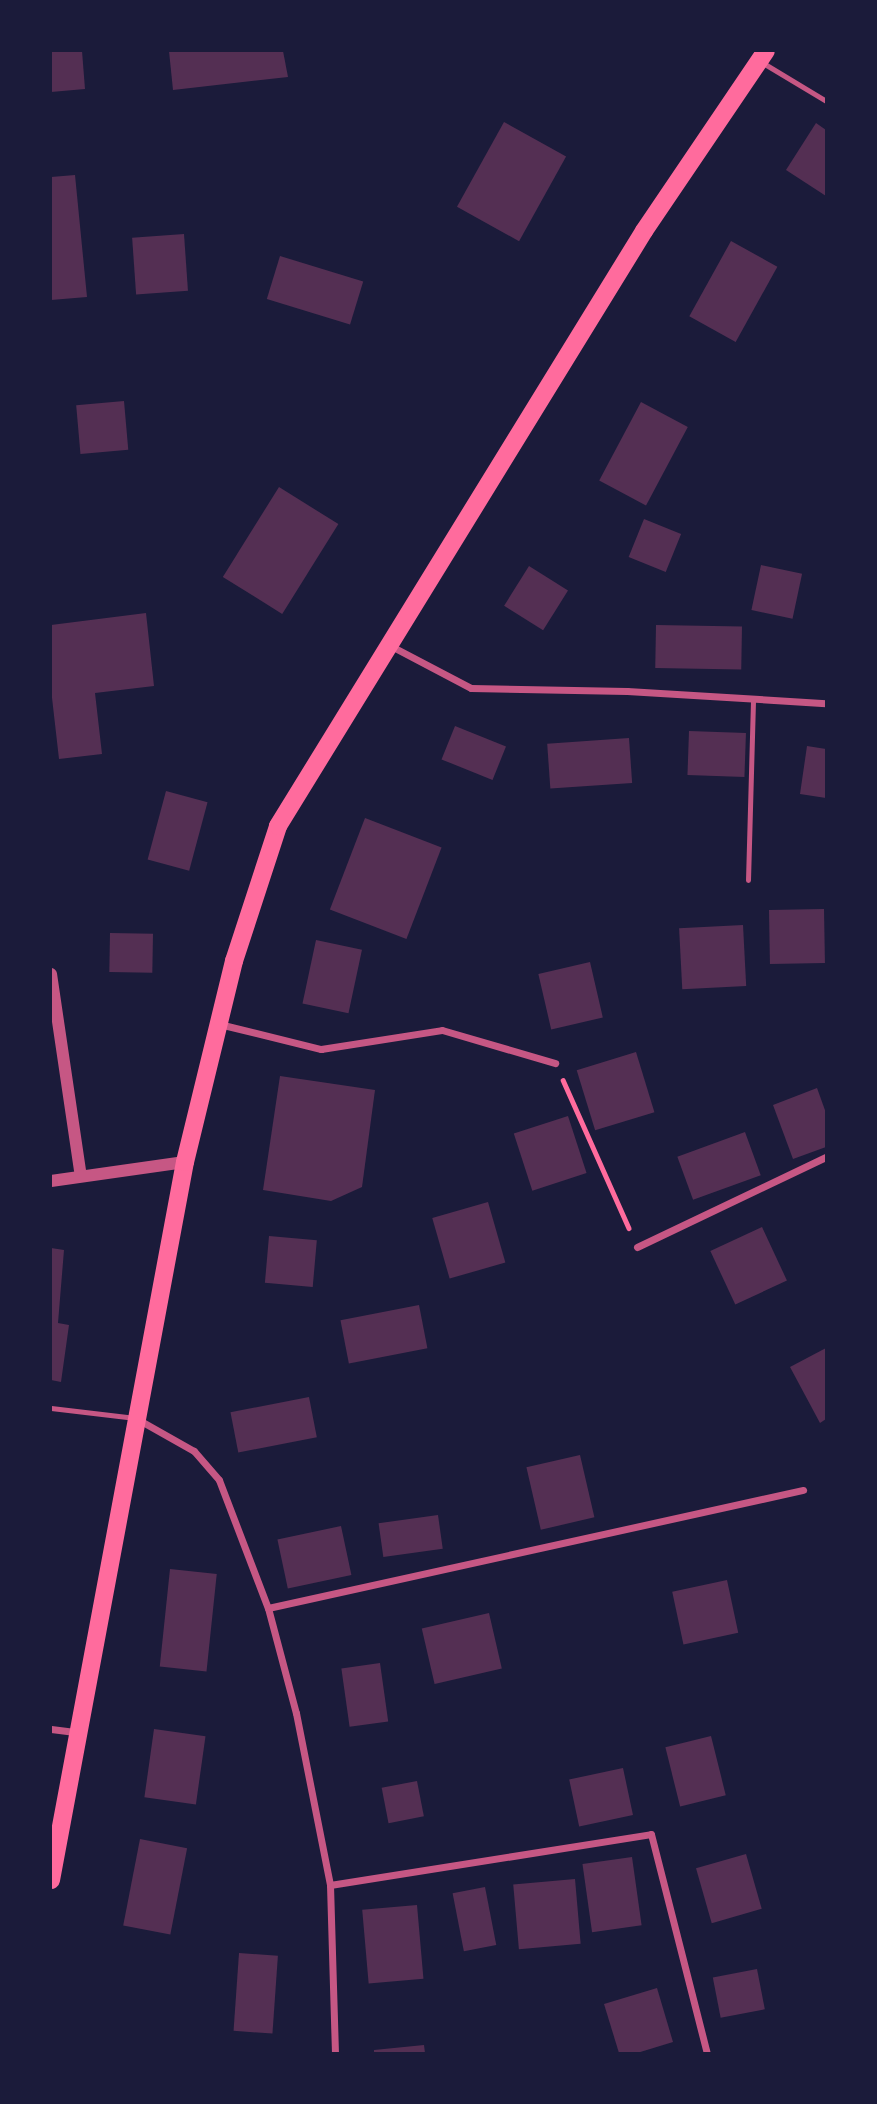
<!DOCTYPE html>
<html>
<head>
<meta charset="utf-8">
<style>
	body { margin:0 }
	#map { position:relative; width:877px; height:2104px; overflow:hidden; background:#1b1b3a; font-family:Manrope,sans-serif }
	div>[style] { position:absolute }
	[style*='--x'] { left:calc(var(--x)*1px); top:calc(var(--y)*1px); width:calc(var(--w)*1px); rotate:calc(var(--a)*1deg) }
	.building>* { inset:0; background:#542f53; transform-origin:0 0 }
	.path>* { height:4.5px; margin:-2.25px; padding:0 2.25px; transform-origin:2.25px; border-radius:2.25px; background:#ff6b9d }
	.service>* { height:5px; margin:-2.5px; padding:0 2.5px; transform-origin:2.5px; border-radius:2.5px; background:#c65784 }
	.minor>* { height:7px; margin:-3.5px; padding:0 3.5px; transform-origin:3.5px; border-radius:3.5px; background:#c65784 }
	.tertiary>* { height:12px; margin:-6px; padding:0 6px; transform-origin:6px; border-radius:6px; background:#c65784 }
	.primary>* { height:18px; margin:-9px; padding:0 9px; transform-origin:9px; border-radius:9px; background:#ff6b9d }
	span { translate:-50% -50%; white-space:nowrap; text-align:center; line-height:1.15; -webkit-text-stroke:5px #1b1b3a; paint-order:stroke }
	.frame { position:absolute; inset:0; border:52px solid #1b1b3a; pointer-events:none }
</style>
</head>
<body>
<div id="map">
	<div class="building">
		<i style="clip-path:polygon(51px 51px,82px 51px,85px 89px,51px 92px)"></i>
		<i style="clip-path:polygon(169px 51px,283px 51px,288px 77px,173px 90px)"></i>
		<i style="left:504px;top:122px;width:71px;height:97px;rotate:29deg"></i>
		<i style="clip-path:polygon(816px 123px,826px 130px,826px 196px,786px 170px)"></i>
		<i style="clip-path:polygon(75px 175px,87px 297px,51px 300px,51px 177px)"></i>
		<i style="left:184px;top:234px;width:57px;height:52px;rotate:86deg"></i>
		<i style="left:731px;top:241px;width:53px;height:86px;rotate:29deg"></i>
		<i style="left:280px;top:256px;width:87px;height:45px;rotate:17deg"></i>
		<i style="left:124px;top:401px;width:49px;height:48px;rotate:85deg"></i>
		<i style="left:641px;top:402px;width:53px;height:89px;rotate:28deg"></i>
		<i style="left:279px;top:487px;width:70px;height:106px;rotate:32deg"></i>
		<i style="left:644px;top:519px;width:40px;height:41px;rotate:22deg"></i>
		<i style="left:761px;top:565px;width:42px;height:46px;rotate:12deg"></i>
		<i style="left:529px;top:566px;width:46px;height:47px;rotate:32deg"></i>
		<i style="clip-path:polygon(146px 613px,154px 686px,95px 693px,102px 754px,59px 759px,51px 689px,51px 625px)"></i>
		<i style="left:656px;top:625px;width:86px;height:43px;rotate:1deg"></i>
		<i style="left:455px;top:726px;width:55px;height:36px;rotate:22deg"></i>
		<i style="left:689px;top:731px;width:57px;height:44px;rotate:2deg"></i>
		<i style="left:629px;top:738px;width:45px;height:82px;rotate:86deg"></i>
		<i style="clip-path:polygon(807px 746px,826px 749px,826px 798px,800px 794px)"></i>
		<i style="left:166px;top:791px;width:43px;height:71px;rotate:15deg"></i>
		<i style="left:365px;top:818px;width:82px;height:98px;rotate:21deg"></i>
		<i style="left:824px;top:909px;width:54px;height:55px;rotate:89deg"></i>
		<i style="left:743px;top:925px;width:61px;height:64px;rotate:87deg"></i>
		<i style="left:110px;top:933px;width:43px;height:39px;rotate:1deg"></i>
		<i style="left:316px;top:940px;width:47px;height:65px;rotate:12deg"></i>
		<i style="left:590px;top:962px;width:57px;height:53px;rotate:77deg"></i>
		<i style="left:636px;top:1052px;width:63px;height:62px;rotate:73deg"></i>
		<i style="clip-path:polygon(280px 1076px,375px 1090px,362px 1187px,331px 1201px,263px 1190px)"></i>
		<i style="clip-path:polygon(817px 1088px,826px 1113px,826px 1147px,793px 1159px,773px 1105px)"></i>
		<i style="left:568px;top:1116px;width:60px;height:57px;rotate:72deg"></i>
		<i style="left:745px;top:1132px;width:46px;height:72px;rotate:70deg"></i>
		<i style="left:488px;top:1202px;width:63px;height:58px;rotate:74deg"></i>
		<i style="left:762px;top:1227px;width:59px;height:57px;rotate:65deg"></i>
		<i style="left:269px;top:1236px;width:48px;height:47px;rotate:5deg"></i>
		<i style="clip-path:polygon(51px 1248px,64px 1250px,58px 1323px,69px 1325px,61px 1382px,51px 1380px)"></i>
		<i style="left:419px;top:1305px;width:44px;height:80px;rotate:79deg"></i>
		<i style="clip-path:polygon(826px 1348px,826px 1419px,820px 1423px,790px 1367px)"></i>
		<i style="left:309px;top:1397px;width:41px;height:80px;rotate:79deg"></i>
		<i style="left:580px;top:1455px;width:64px;height:55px;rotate:77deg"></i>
		<i style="left:438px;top:1515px;width:34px;height:60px;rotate:82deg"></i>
		<i style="left:341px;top:1526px;width:50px;height:65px;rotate:78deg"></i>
		<i style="left:170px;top:1569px;width:47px;height:98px;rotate:6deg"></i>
		<i style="left:727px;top:1580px;width:54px;height:56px;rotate:78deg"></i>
		<i style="left:489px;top:1613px;width:57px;height:69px;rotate:77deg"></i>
		<i style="left:380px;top:1663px;width:59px;height:39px;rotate:82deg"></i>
		<i style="left:154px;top:1729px;width:52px;height:69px;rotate:8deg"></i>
		<i style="left:711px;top:1736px;width:61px;height:47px;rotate:76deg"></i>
		<i style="left:623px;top:1768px;width:48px;height:55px;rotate:78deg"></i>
		<i style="left:417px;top:1781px;width:36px;height:36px;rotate:79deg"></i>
		<i style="left:140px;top:1839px;width:48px;height:88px;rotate:11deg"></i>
		<i style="left:746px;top:1854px;width:57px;height:52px;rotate:74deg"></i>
		<i style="left:632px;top:1857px;width:69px;height:50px;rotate:82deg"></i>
		<i style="left:575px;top:1879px;width:65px;height:62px;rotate:85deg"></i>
		<i style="left:485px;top:1887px;width:59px;height:33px;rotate:79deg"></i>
		<i style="left:417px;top:1905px;width:74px;height:55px;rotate:85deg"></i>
		<i style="left:239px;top:1953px;width:39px;height:78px;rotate:4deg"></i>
		<i style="left:757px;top:1969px;width:41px;height:45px;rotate:79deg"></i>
		<i style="clip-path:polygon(657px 1988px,673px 2042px,637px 2053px,619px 2053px,604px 2004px)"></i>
		<i style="clip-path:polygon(424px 2045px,425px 2053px,374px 2053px,374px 2050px)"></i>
	</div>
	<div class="path">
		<i style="--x:563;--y:1080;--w:162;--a:66"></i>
	</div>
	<div class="service">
		<i style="--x:763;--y:63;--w:74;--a:31.1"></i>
		<i style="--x:748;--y:880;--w:182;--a:-88.4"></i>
		<i style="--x:51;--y:1408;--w:85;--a:6.8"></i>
	</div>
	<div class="minor">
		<i style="--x:391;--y:646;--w:90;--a:27.7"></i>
		<i style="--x:471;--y:688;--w:156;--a:1.1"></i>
		<i style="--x:627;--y:691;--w:199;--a:3.5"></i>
		<i style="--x:219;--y:1024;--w:105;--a:13.8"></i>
		<i style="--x:321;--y:1049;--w:122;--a:-8.9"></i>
		<i style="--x:442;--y:1030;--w:118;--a:16.3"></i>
		<i style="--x:637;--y:1247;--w:209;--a:-25.5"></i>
		<i style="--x:139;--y:1420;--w:63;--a:29.4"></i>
		<i style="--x:194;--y:1451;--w:38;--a:49"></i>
		<i style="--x:219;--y:1480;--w:137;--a:69.1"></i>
		<i style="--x:268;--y:1608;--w:109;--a:75.1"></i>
		<i style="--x:296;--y:1713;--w:175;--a:78.8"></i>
		<i style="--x:330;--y:1885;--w:168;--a:88.3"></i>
		<i style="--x:268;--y:1608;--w:548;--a:-12.44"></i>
		<i style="--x:51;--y:1729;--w:26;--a:7"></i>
		<i style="--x:330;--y:1885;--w:325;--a:-9"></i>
		<i style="--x:651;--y:1834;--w:226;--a:75.7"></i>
	</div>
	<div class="tertiary">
		<i style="--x:51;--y:974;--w:204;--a:81.6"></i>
		<i style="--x:51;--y:1181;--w:135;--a:-8.1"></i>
	</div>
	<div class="primary">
		<i style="--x:51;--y:1880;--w:730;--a:-79.43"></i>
		<i style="--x:185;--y:1162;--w:207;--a:-76.3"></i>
		<i style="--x:234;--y:961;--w:142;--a:-71.9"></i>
		<i style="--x:278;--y:826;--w:699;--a:-58.4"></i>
		<i style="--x:644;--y:231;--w:217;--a:-55.9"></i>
	</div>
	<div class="frame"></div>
</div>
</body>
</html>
